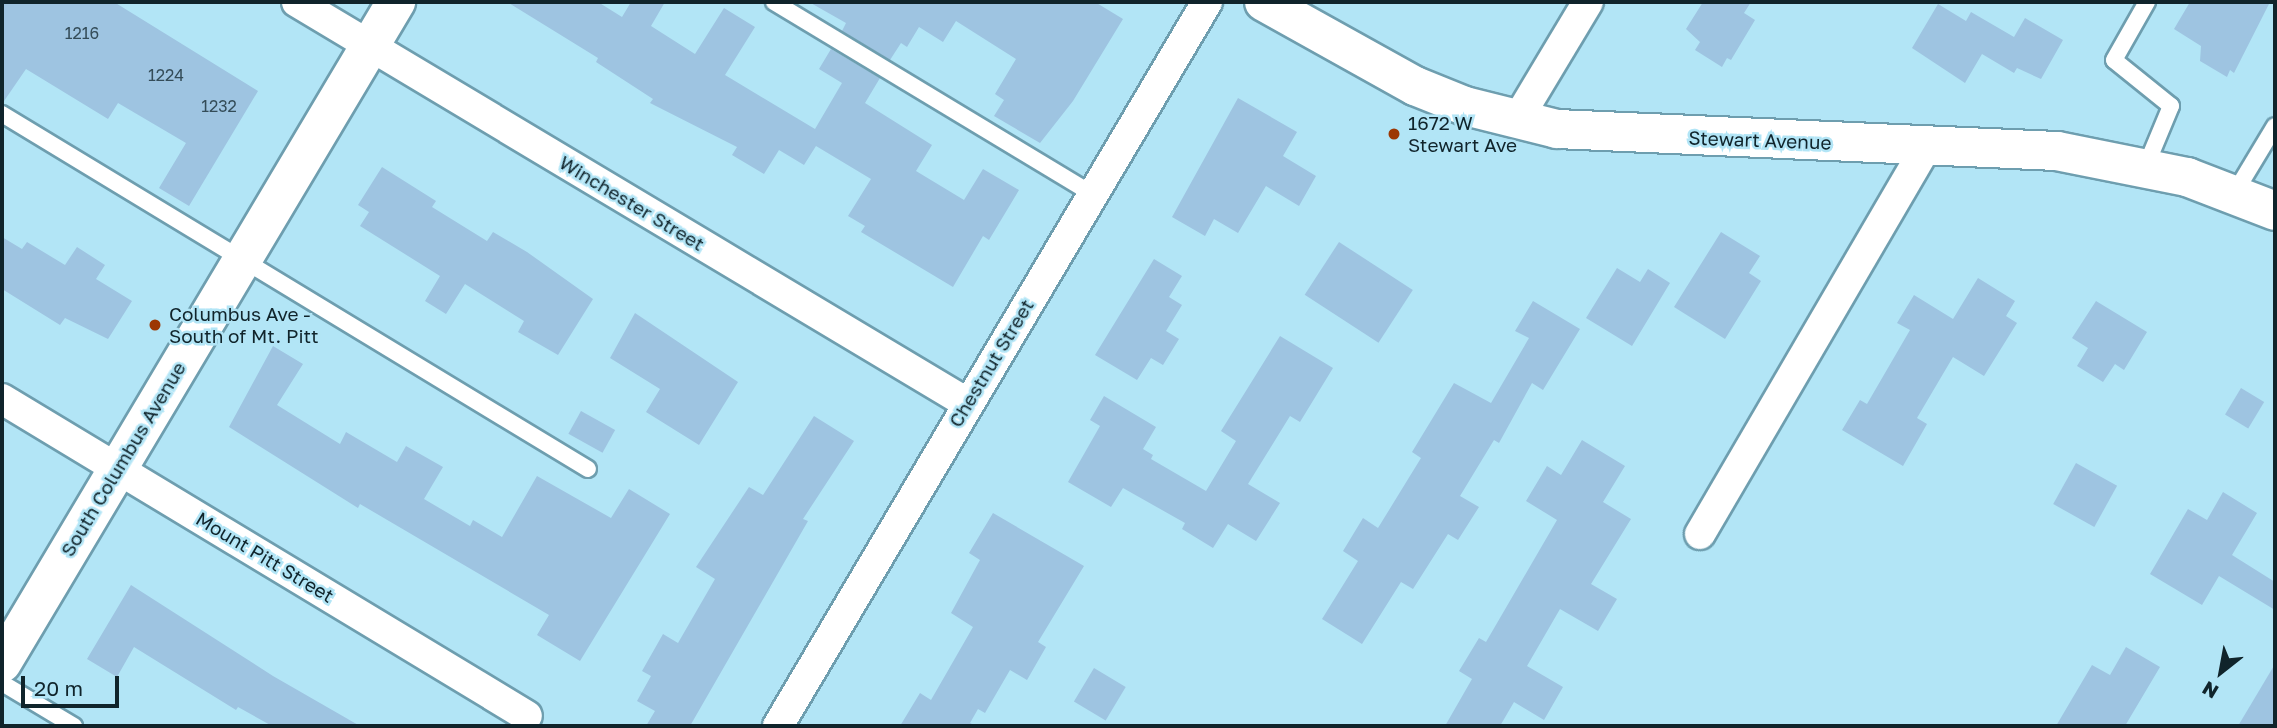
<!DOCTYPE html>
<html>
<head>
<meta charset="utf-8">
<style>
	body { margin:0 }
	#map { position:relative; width:2277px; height:728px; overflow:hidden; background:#b2e5f6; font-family:"Golos Text",sans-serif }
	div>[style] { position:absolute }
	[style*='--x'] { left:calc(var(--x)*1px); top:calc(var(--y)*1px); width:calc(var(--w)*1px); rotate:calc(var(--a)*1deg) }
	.building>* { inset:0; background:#9ec4e1; transform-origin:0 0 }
	.roads { filter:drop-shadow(2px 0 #6e9eaf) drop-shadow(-2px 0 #6e9eaf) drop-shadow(0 2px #6e9eaf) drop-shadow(0 -2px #6e9eaf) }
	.service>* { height:16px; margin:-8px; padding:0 8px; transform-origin:8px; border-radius:8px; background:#fff }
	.minor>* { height:30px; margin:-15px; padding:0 15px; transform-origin:15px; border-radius:15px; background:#fff }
	.secondary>* { height:38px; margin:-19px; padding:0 19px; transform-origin:19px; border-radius:19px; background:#fff }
	.dots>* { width:19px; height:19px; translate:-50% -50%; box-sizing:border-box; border:4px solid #b2e5f6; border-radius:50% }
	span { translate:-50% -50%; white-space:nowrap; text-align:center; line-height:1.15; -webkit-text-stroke:5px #b2e5f6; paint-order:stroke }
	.number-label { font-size:16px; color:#344c58 }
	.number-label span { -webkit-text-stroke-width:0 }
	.poi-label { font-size:19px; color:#10242b }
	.left { translate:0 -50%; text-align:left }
	.street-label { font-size:19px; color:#10242b }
	.frame { position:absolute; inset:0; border:4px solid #10242b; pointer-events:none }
	.north { position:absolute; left:2186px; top:637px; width:70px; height:70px; -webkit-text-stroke:5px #b2e5f6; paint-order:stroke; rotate:211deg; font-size:19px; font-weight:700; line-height:28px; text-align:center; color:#10242b }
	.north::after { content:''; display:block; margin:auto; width:24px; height:32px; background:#10242b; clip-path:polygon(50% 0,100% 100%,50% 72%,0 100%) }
	.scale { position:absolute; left:21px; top:676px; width:98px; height:32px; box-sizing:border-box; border:4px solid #10242b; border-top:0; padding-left:9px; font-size:21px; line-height:24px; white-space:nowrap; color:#10242b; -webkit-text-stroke:5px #b2e5f6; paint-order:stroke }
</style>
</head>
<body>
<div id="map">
	<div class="building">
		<i style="clip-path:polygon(2px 2px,114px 2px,258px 91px,189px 206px,159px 188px,186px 143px,118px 103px,108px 119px,26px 69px,2px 104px)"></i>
		<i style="clip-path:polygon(507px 2px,598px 2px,622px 17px,631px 2px,665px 2px,651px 26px,695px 54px,724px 8px,755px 27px,725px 75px,815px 129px,842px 83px,819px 69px,831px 49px,880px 78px,865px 103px,932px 145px,916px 171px,964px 200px,983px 169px,1019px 190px,989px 240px,983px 236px,953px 287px,861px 232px,865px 226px,848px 216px,871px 179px,816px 146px,804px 165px,779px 150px,764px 174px,732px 155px,737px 147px,650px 103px,653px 99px,596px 62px,598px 58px)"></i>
		<i style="clip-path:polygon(809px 2px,1095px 2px,1123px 19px,1073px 101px,1040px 143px,994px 116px,1004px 100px,995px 94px,1016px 59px,956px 21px,943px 42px,919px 27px,907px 47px,901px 43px,890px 60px,842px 31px,846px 23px)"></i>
		<i style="clip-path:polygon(1703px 2px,1751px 2px,1744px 13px,1755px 20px,1731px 60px,1727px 58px,1722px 67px,1695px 50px,1700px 42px,1686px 29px)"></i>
		<i style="clip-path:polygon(2190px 2px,2270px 2px,2234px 73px,2230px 70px,2227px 77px,2200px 61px,2201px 46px,2174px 29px)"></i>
		<i style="clip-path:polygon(1938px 4px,1966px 21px,1971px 12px,2014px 37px,2025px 18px,2063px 40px,2041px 79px,2017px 68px,2014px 73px,1982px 54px,1965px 83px,1912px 48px)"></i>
		<i style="clip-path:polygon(1238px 98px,1297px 132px,1283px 156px,1316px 176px,1299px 206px,1266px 186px,1238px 233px,1214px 219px,1205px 236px,1172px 217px)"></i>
		<i style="clip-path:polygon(382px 167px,436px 201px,432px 207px,487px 241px,493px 232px,527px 252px,593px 299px,558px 355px,518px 332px,524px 321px,465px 284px,446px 314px,425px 301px,440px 276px,360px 226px,369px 212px,358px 205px)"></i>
		<i style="clip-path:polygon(1721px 232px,1760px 256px,1749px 273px,1761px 281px,1725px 339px,1674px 307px)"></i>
		<i style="clip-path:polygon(2px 237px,22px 249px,27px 242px,65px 265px,77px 247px,105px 265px,96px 279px,132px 301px,108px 339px,65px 318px,60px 325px,2px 289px)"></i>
		<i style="left:1339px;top:242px;width:88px;height:63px;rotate:33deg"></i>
		<i style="clip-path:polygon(1154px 259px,1182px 276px,1169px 297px,1182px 305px,1166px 331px,1179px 339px,1163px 365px,1151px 358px,1137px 380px,1095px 355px)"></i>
		<i style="clip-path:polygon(1617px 268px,1640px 282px,1648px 269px,1670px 283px,1632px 346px,1586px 318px)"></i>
		<i style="clip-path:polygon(1978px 278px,2015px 301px,2006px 316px,2017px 323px,1984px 376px,1953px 357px,1917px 418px,1927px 424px,1903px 466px,1842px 430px,1860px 400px,1867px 404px,1910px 330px,1897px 323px,1914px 295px,1953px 319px)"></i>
		<i style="clip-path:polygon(1533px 301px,1580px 329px,1543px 390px,1532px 383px,1499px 443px,1494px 440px,1460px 496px,1479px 507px,1458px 540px,1448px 534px,1413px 589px,1401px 582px,1362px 644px,1322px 619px,1358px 561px,1343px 551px,1363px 518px,1378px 528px,1421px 458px,1412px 452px,1454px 383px,1491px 403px,1529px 338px,1515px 331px)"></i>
		<i style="clip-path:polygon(2096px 301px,2147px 332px,2124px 370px,2115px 364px,2103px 382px,2077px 366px,2088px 348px,2072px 338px)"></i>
		<i style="clip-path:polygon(635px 313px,738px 382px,699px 445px,646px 412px,660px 389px,610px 358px)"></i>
		<i style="clip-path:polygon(1280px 336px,1333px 368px,1300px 422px,1290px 416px,1248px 484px,1280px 503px,1256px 541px,1228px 524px,1213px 548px,1182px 529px,1185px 523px,1123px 488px,1111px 507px,1068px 482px,1100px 426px,1090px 420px,1104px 396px,1156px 427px,1143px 449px,1153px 455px,1151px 459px,1206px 491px,1236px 441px,1221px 431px)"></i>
		<i style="clip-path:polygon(273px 346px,303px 364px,277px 405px,340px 444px,346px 432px,397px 462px,406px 446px,443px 467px,424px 499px,470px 526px,473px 520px,502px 537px,537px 476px,611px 518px,629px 489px,670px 514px,580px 661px,537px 635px,549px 615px,360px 504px,358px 508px,229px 427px)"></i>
		<i style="left:2241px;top:388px;width:27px;height:31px;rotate:31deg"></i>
		<i style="left:581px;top:411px;width:39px;height:26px;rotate:29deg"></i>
		<i style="clip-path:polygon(814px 416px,854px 441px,803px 519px,808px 521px,690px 726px,646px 726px,655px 711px,637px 701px,651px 676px,642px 671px,663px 634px,678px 643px,715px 579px,696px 567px,749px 487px,763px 495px)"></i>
		<i style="clip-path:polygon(1582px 440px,1625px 466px,1603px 502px,1631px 519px,1591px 584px,1617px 599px,1598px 631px,1560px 609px,1527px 666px,1563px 687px,1544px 720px,1514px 702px,1500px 726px,1445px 726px,1472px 679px,1459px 671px,1479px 638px,1486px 642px,1557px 520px,1526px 501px,1547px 466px,1561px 475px)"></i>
		<i style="left:2076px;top:463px;width:47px;height:47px;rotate:29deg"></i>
		<i style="clip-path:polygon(2223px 492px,2257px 513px,2232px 555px,2275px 582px,2275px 610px,2219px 576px,2202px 605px,2150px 574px,2188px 509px,2207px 520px)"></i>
		<i style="clip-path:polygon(993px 513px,1084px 566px,1038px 642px,1046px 647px,1027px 680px,1010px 670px,985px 713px,978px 709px,970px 723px,976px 726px,900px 726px,920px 693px,931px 700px,973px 627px,951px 613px,980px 560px,969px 553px)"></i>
		<i style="clip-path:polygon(131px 585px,273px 676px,360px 726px,272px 726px,238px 707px,236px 710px,134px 647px,117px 677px,87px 659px)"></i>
		<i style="clip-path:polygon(2126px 647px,2160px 667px,2125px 726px,2056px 726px,2092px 665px,2110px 675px)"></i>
		<i style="clip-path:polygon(2275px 664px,2275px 726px,2238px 726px)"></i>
		<i style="left:1094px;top:668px;width:37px;height:39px;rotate:31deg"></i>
	</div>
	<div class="roads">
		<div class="service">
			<i style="--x:774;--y:2;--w:371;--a:31.1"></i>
			<i style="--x:2;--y:114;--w:685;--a:31.21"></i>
			<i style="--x:2146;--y:166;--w:65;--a:-67.4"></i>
			<i style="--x:2171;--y:106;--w:73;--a:-141.1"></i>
			<i style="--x:2114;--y:60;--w:67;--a:-60.4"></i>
			<i style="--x:2234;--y:194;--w:79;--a:-58.9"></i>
			<i style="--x:2;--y:683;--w:84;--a:30.8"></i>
		</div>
		<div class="minor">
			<i style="--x:297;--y:2;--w:781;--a:30.9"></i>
			<i style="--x:1517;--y:120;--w:138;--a:-59"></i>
			<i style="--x:2;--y:399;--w:613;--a:31.12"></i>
			<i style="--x:1700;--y:534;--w:448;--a:-59.7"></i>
			<i style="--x:778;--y:726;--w:842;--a:-59.35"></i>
		</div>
		<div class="secondary">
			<i style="--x:1264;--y:2;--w:173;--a:29.1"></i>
			<i style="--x:1415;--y:86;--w:54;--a:21.8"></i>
			<i style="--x:1465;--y:106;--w:95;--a:14"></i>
			<i style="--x:1557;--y:129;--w:500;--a:2.52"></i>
			<i style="--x:2057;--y:151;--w:133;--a:11.3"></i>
			<i style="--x:2187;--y:177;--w:94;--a:21.1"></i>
			<i style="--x:2;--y:663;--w:770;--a:-59.2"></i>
		</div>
	</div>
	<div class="dots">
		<i style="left:1394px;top:134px;background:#9c3703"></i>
		<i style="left:155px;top:325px;background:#9c3703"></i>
	</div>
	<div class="number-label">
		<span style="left:82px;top:33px">1216</span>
		<span style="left:166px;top:75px">1224</span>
		<span style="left:219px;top:106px">1232</span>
	</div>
	<div class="poi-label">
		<span class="left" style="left:1408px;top:134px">1672 W<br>Stewart Ave</span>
		<span class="left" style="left:169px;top:325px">Columbus Ave -<br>South of Mt. Pitt</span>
	</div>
	<div class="street-label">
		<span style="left:1760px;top:140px;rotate:2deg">Stewart Avenue</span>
		<span style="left:632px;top:203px;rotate:31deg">Winchester Street</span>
		<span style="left:991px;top:363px;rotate:-59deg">Chestnut Street</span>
		<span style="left:123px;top:459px;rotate:-59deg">South Columbus Avenue</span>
		<span style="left:265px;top:557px;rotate:31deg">Mount Pitt Street</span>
	</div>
	<div class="frame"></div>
	<div class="north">N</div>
	<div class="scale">20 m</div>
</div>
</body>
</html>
